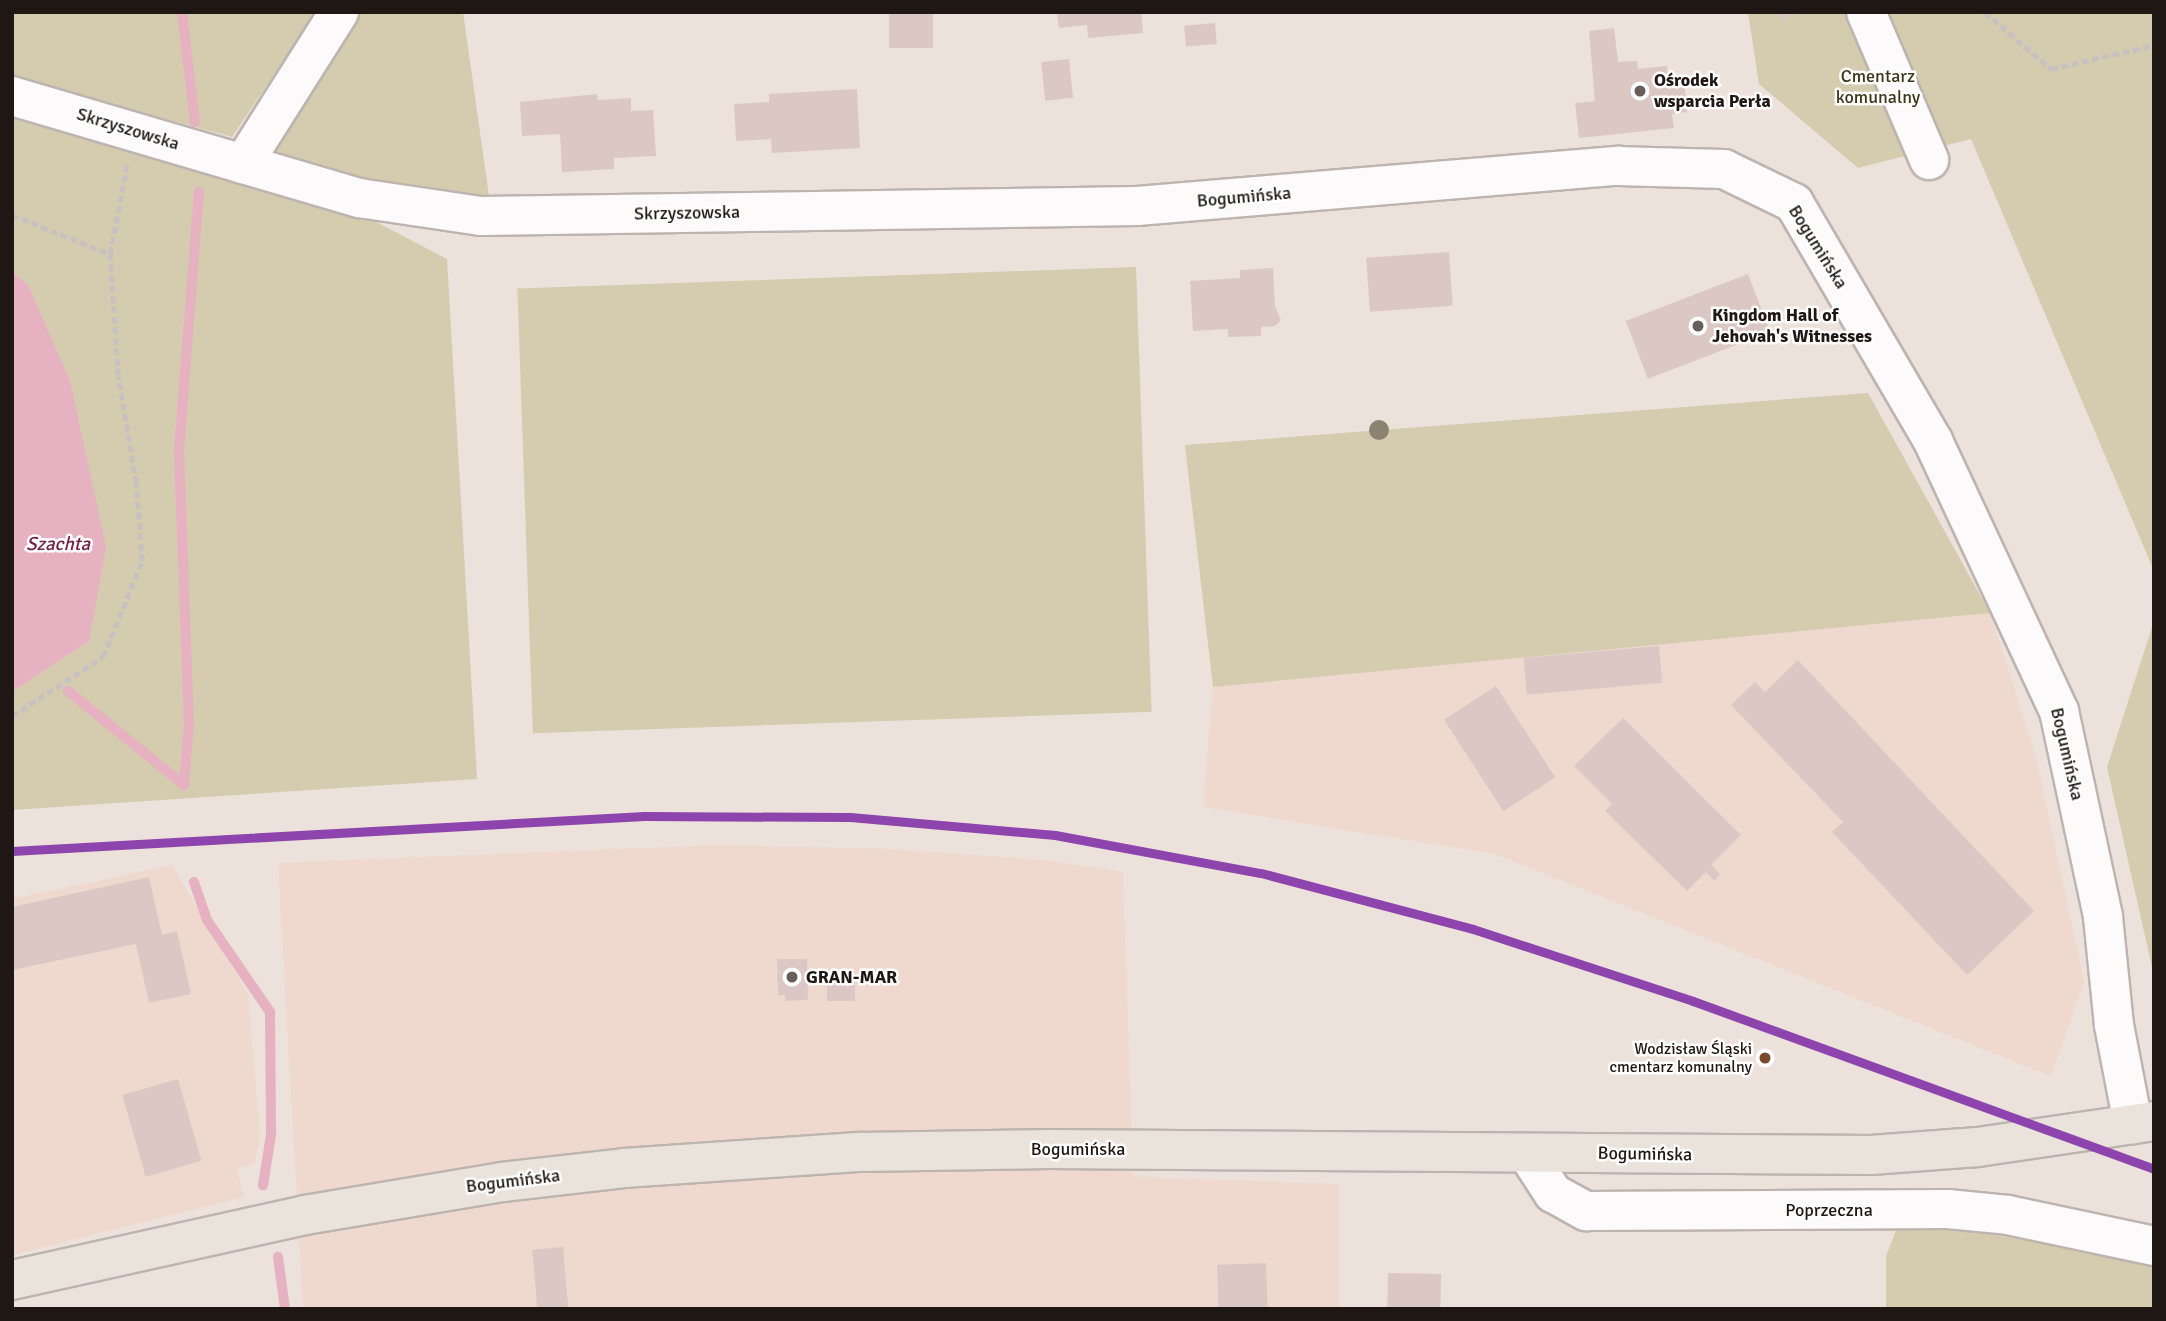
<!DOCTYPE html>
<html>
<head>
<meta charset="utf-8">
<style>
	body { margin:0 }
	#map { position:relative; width:2166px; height:1321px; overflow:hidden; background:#ece1db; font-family:Signika,sans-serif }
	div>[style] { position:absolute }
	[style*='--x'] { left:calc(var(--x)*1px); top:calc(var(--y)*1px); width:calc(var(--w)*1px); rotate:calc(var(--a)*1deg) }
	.built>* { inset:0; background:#efd9cf }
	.green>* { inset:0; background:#d5cbaf; transform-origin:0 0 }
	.water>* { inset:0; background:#e6b1c0 }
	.stream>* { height:10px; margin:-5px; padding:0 5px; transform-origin:5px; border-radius:5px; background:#e6b1c0 }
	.building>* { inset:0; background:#dbc8c4; transform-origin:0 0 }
	.path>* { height:4.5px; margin-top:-2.25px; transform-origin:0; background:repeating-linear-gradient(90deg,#c7c2c0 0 7px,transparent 0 10.5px) }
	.roads { filter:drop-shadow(2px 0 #bdb4b0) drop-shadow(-2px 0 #bdb4b0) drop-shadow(0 2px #bdb4b0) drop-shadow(0 -2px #bdb4b0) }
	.minor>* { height:38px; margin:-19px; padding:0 19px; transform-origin:19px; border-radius:19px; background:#fcfafa }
	.major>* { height:38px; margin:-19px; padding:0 19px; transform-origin:19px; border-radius:19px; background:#e9e3dc }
	.rail-1>* { height:9px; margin:-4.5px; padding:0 4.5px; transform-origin:4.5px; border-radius:4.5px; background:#8e44ad }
	.trees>* { width:20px; height:20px; margin:-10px; border-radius:50%; background:#8c8370 }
	.dots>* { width:19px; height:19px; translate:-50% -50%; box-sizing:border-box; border:4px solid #fff; border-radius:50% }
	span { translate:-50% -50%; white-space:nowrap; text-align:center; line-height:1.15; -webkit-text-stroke:5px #fff; paint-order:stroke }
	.bus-label { font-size:16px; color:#1f1713 }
	.right { translate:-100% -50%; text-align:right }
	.park-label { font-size:18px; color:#3d3618 }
	.poi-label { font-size:18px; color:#1f1713; font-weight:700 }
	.left { translate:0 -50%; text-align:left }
	.street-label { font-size:18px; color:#1f1713 }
	.water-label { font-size:19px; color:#732144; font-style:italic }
	.frame { position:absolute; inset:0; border:14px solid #1f1713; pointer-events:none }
</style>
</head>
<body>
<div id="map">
	<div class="built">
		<i style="clip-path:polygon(1990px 613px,2035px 753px,2084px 982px,2051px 1076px,1495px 854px,1203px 807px,1213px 687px)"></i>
		<i style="clip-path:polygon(716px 845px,889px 849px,1045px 860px,1123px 872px,1133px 1177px,1339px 1184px,1339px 1309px,303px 1309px,278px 863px)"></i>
		<i style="clip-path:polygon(172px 865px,248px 994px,260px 1137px,254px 1164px,237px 1168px,244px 1197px,12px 1255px,12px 899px)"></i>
	</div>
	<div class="green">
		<i style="clip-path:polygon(12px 12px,316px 12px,232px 137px,12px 77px)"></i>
		<i style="clip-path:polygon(355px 12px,463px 12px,489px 196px,364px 184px,272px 159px)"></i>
		<i style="clip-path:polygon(1748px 12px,2154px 12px,2154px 571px,1971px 139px,1858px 168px,1759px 84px)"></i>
		<i style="clip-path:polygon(12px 107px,359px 213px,447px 259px,477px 779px,12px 810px,12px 692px,89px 641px,28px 285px,12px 272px)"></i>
		<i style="left:1136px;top:267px;width:445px;height:619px;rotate:88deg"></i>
		<i style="clip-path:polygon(1868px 393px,1990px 613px,1213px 687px,1185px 445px)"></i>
		<i style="clip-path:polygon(2154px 621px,2154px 976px,2107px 767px)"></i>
		<i style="clip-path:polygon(1901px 1218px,2154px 1263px,2154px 1309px,1886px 1309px,1886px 1256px)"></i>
	</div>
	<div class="water">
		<i style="clip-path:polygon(12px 272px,28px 285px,70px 381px,106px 547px,89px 641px,12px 692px)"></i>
	</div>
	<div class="stream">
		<i style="--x:182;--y:12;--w:111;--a:83.3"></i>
		<i style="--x:68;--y:691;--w:149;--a:39"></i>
		<i style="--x:184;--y:785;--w:61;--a:-85.3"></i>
		<i style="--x:189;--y:724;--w:274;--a:-92.1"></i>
		<i style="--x:179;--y:450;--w:259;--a:-85.6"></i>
		<i style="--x:194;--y:882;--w:40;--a:71.1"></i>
		<i style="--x:207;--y:920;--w:112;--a:55.6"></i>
		<i style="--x:270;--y:1012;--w:123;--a:89.5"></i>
		<i style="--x:271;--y:1135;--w:51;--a:99.1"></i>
		<i style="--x:278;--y:1257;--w:52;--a:82.3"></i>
	</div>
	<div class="building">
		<i style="left:889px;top:12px;width:44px;height:36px"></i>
		<i style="clip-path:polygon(1057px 12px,1141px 12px,1143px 33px,1088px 38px,1087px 25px,1059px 28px)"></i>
		<i style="clip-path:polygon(1779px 12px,1800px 12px,1783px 21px)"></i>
		<i style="left:1215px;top:23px;width:21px;height:31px;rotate:85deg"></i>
		<i style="clip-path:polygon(1614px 28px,1618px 62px,1637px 61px,1638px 69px,1667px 66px,1668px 82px,1684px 80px,1687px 112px,1672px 114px,1674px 128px,1579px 138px,1575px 103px,1595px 101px,1589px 31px)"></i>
		<i style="left:1069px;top:59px;width:39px;height:28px;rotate:84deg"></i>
		<i style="clip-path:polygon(857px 89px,860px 148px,772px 153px,771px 139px,736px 141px,734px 104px,769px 102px,769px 94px)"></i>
		<i style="clip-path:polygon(597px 94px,598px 100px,631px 98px,631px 111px,653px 110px,656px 156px,614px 158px,614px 169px,562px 172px,560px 134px,522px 136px,520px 102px)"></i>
		<i style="left:1449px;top:252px;width:54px;height:83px;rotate:86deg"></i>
		<i style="clip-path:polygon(1273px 268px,1275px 306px,1281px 320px,1275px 326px,1261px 327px,1261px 336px,1228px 337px,1228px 329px,1193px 331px,1190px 281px,1240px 278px,1240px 270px)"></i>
		<i style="left:1748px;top:274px;width:62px;height:131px;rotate:69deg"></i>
		<i style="left:1659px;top:646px;width:37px;height:136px;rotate:85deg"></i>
		<i style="clip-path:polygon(1798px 660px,2034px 911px,1967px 975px,1832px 832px,1843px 822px,1731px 705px,1755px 682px,1765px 692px)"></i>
		<i style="left:1496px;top:686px;width:109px;height:62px;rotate:57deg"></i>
		<i style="clip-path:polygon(1623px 718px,1741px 835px,1711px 865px,1720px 874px,1714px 881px,1706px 872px,1687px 891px,1605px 811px,1612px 804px,1574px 766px)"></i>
		<i style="clip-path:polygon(149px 877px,162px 935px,177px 931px,191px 994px,149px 1003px,136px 944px,12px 970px,12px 907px)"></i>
		<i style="clip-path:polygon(777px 959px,807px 959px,808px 1000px,785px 1001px,785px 995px,778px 995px)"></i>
		<i style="left:827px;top:977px;width:28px;height:24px"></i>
		<i style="left:178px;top:1079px;width:85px;height:58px;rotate:74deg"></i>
		<i style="left:563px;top:1247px;width:62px;height:31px;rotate:85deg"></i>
		<i style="left:1266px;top:1263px;width:46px;height:49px;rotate:88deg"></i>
		<i style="left:1388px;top:1273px;width:53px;height:36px;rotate:1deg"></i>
	</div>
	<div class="path">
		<i style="--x:1985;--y:12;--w:87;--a:40.8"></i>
		<i style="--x:2051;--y:69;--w:106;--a:-13.1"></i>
		<i style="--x:12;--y:215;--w:105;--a:21.7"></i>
		<i style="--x:12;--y:716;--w:108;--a:-33"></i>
		<i style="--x:103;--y:657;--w:104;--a:-67.9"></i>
		<i style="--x:142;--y:561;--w:78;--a:-94.4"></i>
		<i style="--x:136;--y:483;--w:109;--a:-99.5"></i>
		<i style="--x:118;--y:376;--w:122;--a:-93.8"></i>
		<i style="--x:110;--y:254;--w:91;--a:-79.2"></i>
	</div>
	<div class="roads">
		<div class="minor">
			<i style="--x:1866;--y:12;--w:161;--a:66.9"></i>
			<i style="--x:12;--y:96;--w:362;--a:16.4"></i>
			<i style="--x:359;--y:198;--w:123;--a:8.4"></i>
			<i style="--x:481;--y:216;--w:656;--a:-0.87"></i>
			<i style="--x:1137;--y:206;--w:483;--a:-4.8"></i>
			<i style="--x:1618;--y:166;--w:106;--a:1.6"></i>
			<i style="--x:1724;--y:169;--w:78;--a:25.9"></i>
			<i style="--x:1794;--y:203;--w:276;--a:59.7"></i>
			<i style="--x:1933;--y:441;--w:298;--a:65"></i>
			<i style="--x:2059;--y:711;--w:211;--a:77.9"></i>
			<i style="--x:2103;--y:917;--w:109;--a:84.2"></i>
			<i style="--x:2114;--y:1025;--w:101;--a:79.1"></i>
			<i style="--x:243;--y:164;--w:180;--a:-57.7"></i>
			<i style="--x:1527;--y:1153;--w:48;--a:57"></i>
			<i style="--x:1553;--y:1193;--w:38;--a:29"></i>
			<i style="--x:1586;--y:1211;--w:362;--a:-0.3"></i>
			<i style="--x:1948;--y:1209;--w:60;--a:5.7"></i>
			<i style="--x:2008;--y:1215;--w:149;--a:12"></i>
		</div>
		<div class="major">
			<i style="--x:12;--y:1280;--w:300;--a:-12.5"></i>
			<i style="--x:305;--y:1215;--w:200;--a:-9.5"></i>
			<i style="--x:502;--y:1182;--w:123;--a:-6.5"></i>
			<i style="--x:624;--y:1168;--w:238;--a:-3.9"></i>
			<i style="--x:861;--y:1152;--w:190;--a:-0.9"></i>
			<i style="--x:1051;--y:1149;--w:820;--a:0.42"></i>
			<i style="--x:1871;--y:1155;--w:107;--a:-4.3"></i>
			<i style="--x:1978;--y:1147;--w:178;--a:-8.4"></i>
		</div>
	</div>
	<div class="rail-1">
		<i style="--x:12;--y:851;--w:633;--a:-3.17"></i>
		<i style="--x:644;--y:816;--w:206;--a:0.3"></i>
		<i style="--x:850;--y:817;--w:206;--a:5"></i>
		<i style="--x:1055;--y:835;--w:209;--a:10.5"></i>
		<i style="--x:1261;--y:873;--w:219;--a:14.8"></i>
		<i style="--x:1473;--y:929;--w:231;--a:18.1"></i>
		<i style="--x:1693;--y:1001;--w:491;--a:20"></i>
	</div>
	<div class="trees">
		<i style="left:1379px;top:430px"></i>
	</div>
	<div class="dots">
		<i style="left:1640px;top:91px;background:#675e59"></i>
		<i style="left:1698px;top:326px;background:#675e59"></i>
		<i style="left:792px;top:977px;background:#675e59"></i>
		<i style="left:1765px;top:1058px;background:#7a4b2a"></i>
	</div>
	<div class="bus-label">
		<span class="right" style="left:1752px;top:1058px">Wodzisław Śląski<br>cmentarz komunalny</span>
	</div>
	<div class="park-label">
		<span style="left:1878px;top:87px">Cmentarz<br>komunalny</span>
	</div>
	<div class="poi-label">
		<span class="left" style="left:1654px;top:91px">Ośrodek<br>wsparcia Perła</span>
		<span class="left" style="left:1712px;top:326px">Kingdom Hall of<br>Jehovah's Witnesses</span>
		<span class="left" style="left:806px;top:977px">GRAN-MAR</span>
	</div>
	<div class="street-label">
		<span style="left:128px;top:129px;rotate:17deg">Skrzyszowska</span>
		<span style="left:1244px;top:197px;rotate:-5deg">Bogumińska</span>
		<span style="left:687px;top:213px;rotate:-1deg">Skrzyszowska</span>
		<span style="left:1818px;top:247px;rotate:58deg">Bogumińska</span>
		<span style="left:2067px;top:754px;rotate:77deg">Bogumińska</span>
		<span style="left:1078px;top:1149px">Bogumińska</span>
		<span style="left:1645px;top:1154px;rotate:1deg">Bogumińska</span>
		<span style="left:513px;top:1181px;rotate:-7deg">Bogumińska</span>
		<span style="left:1829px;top:1210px">Poprzeczna</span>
	</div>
	<div class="water-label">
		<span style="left:58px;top:545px">Szachta</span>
	</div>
	<div class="frame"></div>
</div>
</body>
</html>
